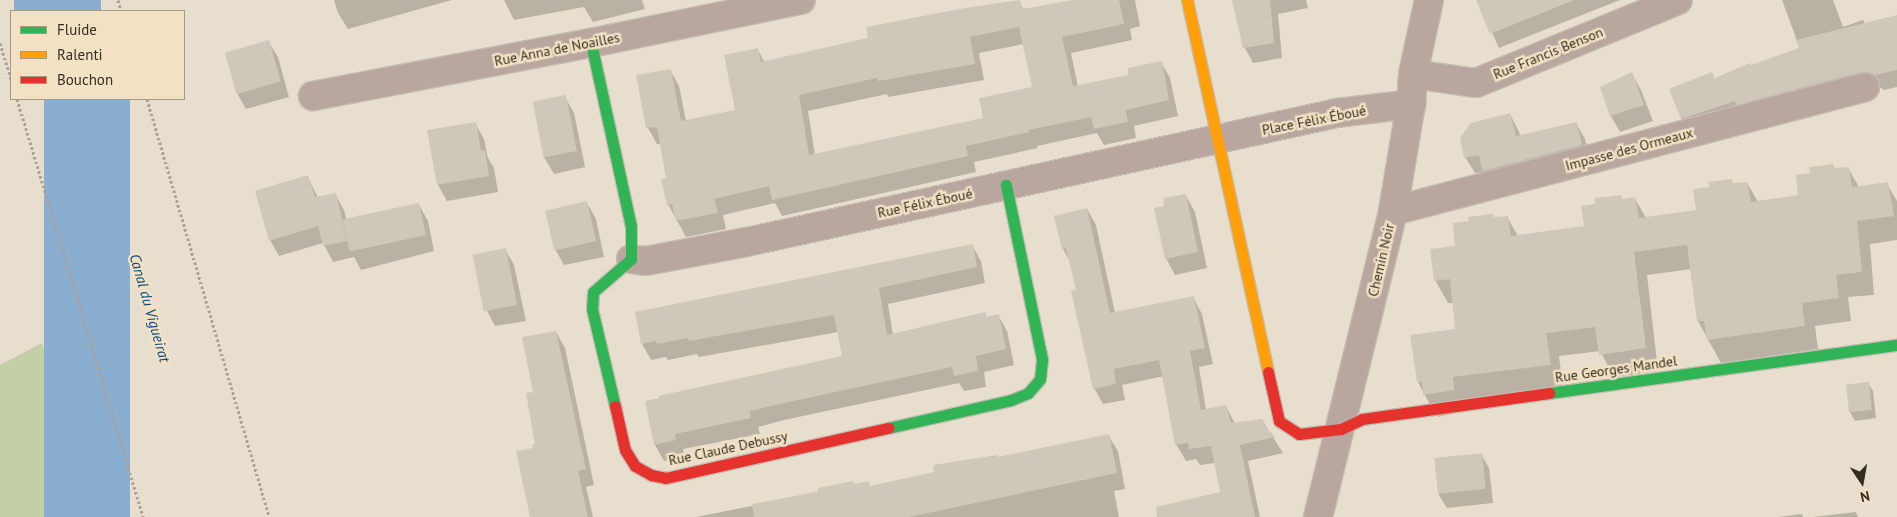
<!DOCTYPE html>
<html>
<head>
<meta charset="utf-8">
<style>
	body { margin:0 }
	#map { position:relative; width:1897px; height:517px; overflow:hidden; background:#e8dece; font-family:"PT Sans",sans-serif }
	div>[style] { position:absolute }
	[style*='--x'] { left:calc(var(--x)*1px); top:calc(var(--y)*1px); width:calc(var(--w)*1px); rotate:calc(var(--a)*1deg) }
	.green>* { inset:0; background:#c3cfa5 }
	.water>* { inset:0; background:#89aecf; transform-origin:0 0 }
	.shadow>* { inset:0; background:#0003 }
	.building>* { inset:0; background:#d0c7bb; transform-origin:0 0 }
	.path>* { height:3px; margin-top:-1.5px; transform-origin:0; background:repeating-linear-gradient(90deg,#ac9f98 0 2.5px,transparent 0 5px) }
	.roads { filter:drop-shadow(1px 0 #c5bdb1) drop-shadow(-1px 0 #c5bdb1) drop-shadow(0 1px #c5bdb1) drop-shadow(0 -1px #c5bdb1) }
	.street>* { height:28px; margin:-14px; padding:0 14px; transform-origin:14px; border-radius:14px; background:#b8a69f }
	.fast>* { height:11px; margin:-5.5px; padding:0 5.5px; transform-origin:5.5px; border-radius:5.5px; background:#30b455 }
	.slow>* { height:11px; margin:-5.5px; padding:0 5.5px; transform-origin:5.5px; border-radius:5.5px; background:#ff9f0a }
	.jam>* { height:11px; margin:-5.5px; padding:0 5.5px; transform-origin:5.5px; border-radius:5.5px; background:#e5322d }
	span { translate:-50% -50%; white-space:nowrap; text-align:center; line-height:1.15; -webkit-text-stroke:5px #f3e1c3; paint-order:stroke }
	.street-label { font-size:14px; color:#342d21 }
	.water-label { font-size:15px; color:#084c7f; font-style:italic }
	.legend { position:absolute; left:10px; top:10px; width:175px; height:90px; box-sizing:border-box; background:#f3e1c3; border:1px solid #a79982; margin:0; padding:6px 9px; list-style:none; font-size:15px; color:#342d21 }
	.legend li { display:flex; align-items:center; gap:10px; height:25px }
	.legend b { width:25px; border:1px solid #a79982 }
	.north { position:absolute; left:1837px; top:457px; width:50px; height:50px; -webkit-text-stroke:4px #f3e1c3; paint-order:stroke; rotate:168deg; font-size:14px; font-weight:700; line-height:20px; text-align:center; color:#342d21 }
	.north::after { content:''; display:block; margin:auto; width:18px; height:22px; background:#342d21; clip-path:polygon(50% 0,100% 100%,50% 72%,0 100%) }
</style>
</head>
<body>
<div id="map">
	<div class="green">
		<i style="clip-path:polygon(42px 343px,96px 517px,0 517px,0 365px)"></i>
	</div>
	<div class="water">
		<i style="left:14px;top:0;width:87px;height:12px"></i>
		<i style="left:44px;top:99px;width:86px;height:436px"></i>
	</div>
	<div class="shadow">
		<i style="clip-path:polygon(334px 0,452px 0,348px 29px,338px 13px)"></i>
		<i style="clip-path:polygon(504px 0,642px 0,645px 9px,593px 22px,584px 7px,514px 20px)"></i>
		<i style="clip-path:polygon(evenodd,1079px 0,1135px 0,1140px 26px,1130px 29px,1132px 40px,1071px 53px,1078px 87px,1130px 76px,1161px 62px,1170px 78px,1178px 116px,1134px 126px,1136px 138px,1104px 145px,1097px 133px,1037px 146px,1038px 148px,974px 162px,976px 172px,782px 216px,775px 203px,723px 215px,726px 229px,686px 237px,668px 204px,667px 179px,661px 144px,657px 144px,648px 128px,637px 76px,670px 70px,679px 86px,686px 121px,736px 111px,758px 50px,765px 63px,1019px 2px,1024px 10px,1079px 0,1024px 44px,1034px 88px,985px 119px,815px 155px,808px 111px,887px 94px,888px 97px,984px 80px,979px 53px,1024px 44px)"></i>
		<i style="clip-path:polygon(1233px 0,1306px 0,1308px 8px,1278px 14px,1282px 58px,1253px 63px,1245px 48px)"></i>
		<i style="clip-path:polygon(1477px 0,1620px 0,1499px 48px)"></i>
		<i style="clip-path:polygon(1782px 0,1833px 0,1843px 27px,1863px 20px,1865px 24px,1897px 16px,1897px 87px,1884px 90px,1878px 86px,1690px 134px,1682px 119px,1671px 89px,1715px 79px,1800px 49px)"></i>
		<i style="clip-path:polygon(268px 41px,278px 57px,289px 97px,246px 109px,237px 93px)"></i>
		<i style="clip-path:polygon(1632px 74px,1641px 90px,1653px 121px,1620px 132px,1611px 116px)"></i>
		<i style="clip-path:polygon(565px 97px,574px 113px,585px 167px,554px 174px,544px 157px)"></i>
		<i style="clip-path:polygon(1510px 114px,1521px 136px,1576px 123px,1585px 139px,1591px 161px,1493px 187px,1484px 172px,1475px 173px,1465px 157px)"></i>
		<i style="clip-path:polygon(475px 123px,484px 139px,488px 158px,494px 168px,498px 192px,447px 201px,438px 185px)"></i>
		<i style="clip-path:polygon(1848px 168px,1859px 187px,1887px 184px,1897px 201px,1897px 240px,1870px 244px,1874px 295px,1848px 297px,1851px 321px,1815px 326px,1818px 349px,1721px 363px,1698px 321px,1692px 269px,1647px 275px,1658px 371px,1614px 377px,1600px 351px,1559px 356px,1563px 388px,1438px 417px,1424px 394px,1418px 382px,1456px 331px,1453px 303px,1448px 303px,1435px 280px,1457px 247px,1494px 218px,1507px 217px,1518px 236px,1585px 228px,1597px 205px,1621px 196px,1623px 200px,1635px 199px,1646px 218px,1697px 211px,1734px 184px,1747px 183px,1758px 202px,1799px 196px,1834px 169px)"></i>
		<i style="clip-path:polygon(308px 177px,318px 198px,335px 194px,344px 210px,347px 221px,419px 205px,428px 221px,434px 251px,361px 270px,354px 257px,333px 262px,323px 243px,279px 256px,270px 240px)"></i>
		<i style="clip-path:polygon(1186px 196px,1195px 212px,1207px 268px,1175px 275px,1166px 258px,1166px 207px)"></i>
		<i style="clip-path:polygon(587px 203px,596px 219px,604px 257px,564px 265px,555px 249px,547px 211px)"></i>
		<i style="clip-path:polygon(1087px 209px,1096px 225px,1115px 313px,1193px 297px,1202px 314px,1213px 364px,1199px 367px,1206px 410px,1226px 406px,1235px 424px,1262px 420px,1283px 453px,1248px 461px,1260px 517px,1186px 517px,1222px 493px,1215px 463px,1200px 465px,1196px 459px,1186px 461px,1176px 444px,1164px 376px,1122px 385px,1125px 400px,1103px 404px,1094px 388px,1077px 291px,1071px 263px,1063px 249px)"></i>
		<i style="clip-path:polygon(972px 245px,981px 261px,985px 283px,888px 304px,893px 335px,984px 313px,987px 318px,998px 315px,1007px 331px,1014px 365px,984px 372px,986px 387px,964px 391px,959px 383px,784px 420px,758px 427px,760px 434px,683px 449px,685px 456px,664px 461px,655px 445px,646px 402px,843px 357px,838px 332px,699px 357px,697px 354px,668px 360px,666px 357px,651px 360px,642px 344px)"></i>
		<i style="clip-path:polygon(505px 249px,514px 265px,526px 321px,495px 326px,486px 309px)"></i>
		<i style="clip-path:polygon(556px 332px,565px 348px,594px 485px,586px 487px,593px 517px,553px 517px,534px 449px,536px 445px,534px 393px)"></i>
		<i style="clip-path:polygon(1868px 383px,1873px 391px,1876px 418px,1855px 421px,1850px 412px)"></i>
		<i style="clip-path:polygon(1108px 435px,1118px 451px,1125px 489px,1114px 491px,1119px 517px,696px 517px,868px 483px,871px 487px)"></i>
		<i style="clip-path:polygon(1481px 454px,1489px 468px,1493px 503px,1447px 508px,1439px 495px,1435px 459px)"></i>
		<i style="clip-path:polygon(1856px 512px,1858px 517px,1813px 517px)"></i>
		<i style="clip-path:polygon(1802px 514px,1803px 517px,1777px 517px)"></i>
	</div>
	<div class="building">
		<i style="clip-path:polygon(evenodd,1020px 0,1022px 9px,1073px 0,1119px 0,1124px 24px,1062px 37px,1073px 86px,1128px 75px,1128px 68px,1162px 61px,1169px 100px,1126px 110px,1128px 122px,1094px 129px,1091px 117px,1029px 130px,1029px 132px,966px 146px,968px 156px,772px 200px,769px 186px,714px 199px,718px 213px,676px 221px,672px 204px,667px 205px,661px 179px,666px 178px,657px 127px,646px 128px,636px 75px,671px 69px,681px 121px,735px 110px,724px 55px,758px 48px,761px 62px,868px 38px,866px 27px,965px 8px,1020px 0,1019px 27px,1032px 87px,979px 98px,983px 118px,809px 155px,799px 95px,877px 78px,878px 81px,975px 64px,970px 37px,1019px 27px)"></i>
		<i style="clip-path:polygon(1232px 0,1270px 0,1274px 43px,1243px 48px)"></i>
		<i style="clip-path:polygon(1476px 0,1572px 0,1572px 1px,1490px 34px)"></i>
		<i style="clip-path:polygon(1897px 15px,1897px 70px,1875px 75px,1869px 72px,1861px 72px,1736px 105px,1735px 101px,1681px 119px,1669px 89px,1712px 72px,1715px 78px,1750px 63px,1751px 65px,1799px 48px,1796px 40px)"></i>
		<i style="left:269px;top:40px;width:43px;height:46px;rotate:74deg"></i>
		<i style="clip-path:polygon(1632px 72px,1644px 105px,1610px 116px,1600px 87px)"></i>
		<i style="left:566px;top:95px;width:57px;height:34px;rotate:79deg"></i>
		<i style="clip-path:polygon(1510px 113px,1516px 136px,1577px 122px,1582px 145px,1482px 171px,1479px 155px,1464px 158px,1460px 138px,1471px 123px)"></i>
		<i style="clip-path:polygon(476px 122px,481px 151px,485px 150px,489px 176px,437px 185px,427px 130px)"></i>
		<i style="clip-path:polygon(1833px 164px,1834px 168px,1849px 167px,1852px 187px,1888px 182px,1894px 216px,1857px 221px,1862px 272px,1836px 275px,1839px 298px,1802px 303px,1805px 326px,1707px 340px,1704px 321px,1697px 321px,1687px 245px,1634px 252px,1646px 348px,1599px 355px,1595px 327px,1546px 333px,1551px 365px,1453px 377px,1454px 390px,1423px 395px,1422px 382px,1417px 382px,1410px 335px,1455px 329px,1450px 279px,1434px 281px,1430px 249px,1455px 246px,1453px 223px,1469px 221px,1468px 217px,1493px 214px,1494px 217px,1508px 216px,1511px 236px,1584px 226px,1581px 206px,1595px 204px,1595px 198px,1621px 195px,1622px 199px,1635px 197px,1639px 218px,1696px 210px,1693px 189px,1709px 187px,1708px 182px,1732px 179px,1733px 183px,1747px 182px,1751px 202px,1798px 195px,1796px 175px,1810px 173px,1809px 167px)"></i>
		<i style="clip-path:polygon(308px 175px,315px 197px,336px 193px,347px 241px,323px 246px,318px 226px,269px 241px,255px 191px)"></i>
		<i style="clip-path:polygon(1186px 194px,1198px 252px,1165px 259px,1154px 208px,1164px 206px,1163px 198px)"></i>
		<i style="left:587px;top:201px;width:41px;height:43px;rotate:77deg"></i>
		<i style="left:419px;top:203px;width:33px;height:78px;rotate:78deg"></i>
		<i style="clip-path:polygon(1087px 208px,1110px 313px,1194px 296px,1205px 348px,1190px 351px,1201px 410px,1226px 405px,1231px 423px,1263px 419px,1264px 425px,1275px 437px,1240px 445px,1255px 517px,1157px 517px,1156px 507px,1220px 492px,1211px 446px,1189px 449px,1188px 443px,1175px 445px,1159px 360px,1114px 369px,1116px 384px,1093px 389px,1071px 291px,1076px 290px,1066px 248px,1062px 249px,1054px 216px)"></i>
		<i style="clip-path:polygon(973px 244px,977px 267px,879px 288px,887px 335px,985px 312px,986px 317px,999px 314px,1006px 349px,976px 356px,978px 371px,954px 376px,952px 367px,775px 405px,750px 411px,751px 418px,675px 434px,676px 440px,654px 445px,645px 401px,659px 398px,658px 396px,842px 356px,834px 315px,689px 341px,688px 338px,657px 344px,656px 341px,641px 344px,635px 312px)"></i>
		<i style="left:506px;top:248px;width:58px;height:34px;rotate:79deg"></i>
		<i style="clip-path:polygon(556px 331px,586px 469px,578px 471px,588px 517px,530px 517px,516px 451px,533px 448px,532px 445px,535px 444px,526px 393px,533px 392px,522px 337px)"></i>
		<i style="left:1869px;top:382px;width:28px;height:23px;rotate:84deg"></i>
		<i style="clip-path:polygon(1109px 434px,1117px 473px,909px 517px,754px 517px,752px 504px,806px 494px,818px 491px,818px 488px,853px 481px,854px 484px,869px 481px,870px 486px,934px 472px,933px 465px,997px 455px,998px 457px)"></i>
		<i style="left:1482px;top:453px;width:36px;height:48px;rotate:84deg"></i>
	</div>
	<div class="path">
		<i style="--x:118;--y:0;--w:11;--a:75"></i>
		<i style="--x:0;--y:43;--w:39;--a:73"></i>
		<i style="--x:17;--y:99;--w:437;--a:73.2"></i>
		<i style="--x:147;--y:99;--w:435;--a:73.7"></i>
	</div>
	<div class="roads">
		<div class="street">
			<i style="--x:1413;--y:74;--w:64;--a:8.1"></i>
			<i style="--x:1476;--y:83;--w:218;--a:-22.3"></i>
			<i style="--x:313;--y:96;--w:283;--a:-10.8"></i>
			<i style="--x:591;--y:43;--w:214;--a:-11.6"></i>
			<i style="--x:1393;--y:211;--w:488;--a:-14.7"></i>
			<i style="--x:631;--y:259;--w:15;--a:8"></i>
			<i style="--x:646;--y:261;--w:103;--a:-10.7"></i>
			<i style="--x:747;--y:242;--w:604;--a:-12.33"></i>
			<i style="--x:1337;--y:113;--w:75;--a:-6.9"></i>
			<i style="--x:1318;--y:517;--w:315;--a:-76.2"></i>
			<i style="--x:1393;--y:211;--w:109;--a:-80.5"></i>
			<i style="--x:1411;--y:104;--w:30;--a:-86"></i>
			<i style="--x:1413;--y:74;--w:76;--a:-77.8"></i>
		</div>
		<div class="fast">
			<i style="--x:591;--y:43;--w:187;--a:77.7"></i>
			<i style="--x:631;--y:226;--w:33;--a:90"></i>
			<i style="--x:631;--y:259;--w:50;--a:139"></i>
			<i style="--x:593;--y:292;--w:17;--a:93"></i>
			<i style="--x:592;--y:309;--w:100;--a:76.7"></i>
			<i style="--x:1549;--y:393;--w:351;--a:-7.9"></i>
			<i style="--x:888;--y:428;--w:126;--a:-12.8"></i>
			<i style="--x:1011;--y:400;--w:18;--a:-22"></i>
			<i style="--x:1028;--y:393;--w:18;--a:-49"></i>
			<i style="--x:1040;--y:379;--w:20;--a:-84"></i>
			<i style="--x:1042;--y:359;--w:178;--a:-101.7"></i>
		</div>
		<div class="slow">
			<i style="--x:1187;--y:0;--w:381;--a:77.7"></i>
		</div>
		<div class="jam">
			<i style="--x:1268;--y:372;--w:50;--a:77.3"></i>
			<i style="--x:1279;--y:421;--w:24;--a:33"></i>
			<i style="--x:1299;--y:434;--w:42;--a:-6.8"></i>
			<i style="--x:1341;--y:429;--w:23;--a:-25"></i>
			<i style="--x:1362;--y:419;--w:189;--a:-7.9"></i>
			<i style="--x:615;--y:406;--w:45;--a:77.2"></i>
			<i style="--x:625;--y:450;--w:19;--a:58"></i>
			<i style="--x:635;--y:466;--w:18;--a:29"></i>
			<i style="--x:651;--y:475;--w:15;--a:11"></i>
			<i style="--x:666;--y:478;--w:228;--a:-12.7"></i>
		</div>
	</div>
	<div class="street-label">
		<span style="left:557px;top:49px;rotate:-11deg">Rue Anna de Noailles</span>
		<span style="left:1548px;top:53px;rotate:-22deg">Rue Francis Benson</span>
		<span style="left:1314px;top:120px;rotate:-11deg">Place Félix Éboué</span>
		<span style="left:1629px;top:149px;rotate:-15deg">Impasse des Ormeaux</span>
		<span style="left:925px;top:203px;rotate:-12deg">Rue Félix Éboué</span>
		<span style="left:1381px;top:260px;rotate:-77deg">Chemin Noir</span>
		<span style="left:1616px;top:369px;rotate:-8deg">Rue Georges Mandel</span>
		<span style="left:728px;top:448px;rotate:-12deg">Rue Claude Debussy</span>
	</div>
	<div class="water-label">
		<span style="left:150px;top:308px;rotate:74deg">Canal du Vigueirat</span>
	</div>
	<ul class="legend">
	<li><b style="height:6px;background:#30b455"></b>Fluide</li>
	<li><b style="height:6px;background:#ff9f0a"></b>Ralenti</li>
	<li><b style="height:6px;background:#e5322d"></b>Bouchon</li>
	</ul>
	<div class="north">N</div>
</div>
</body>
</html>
